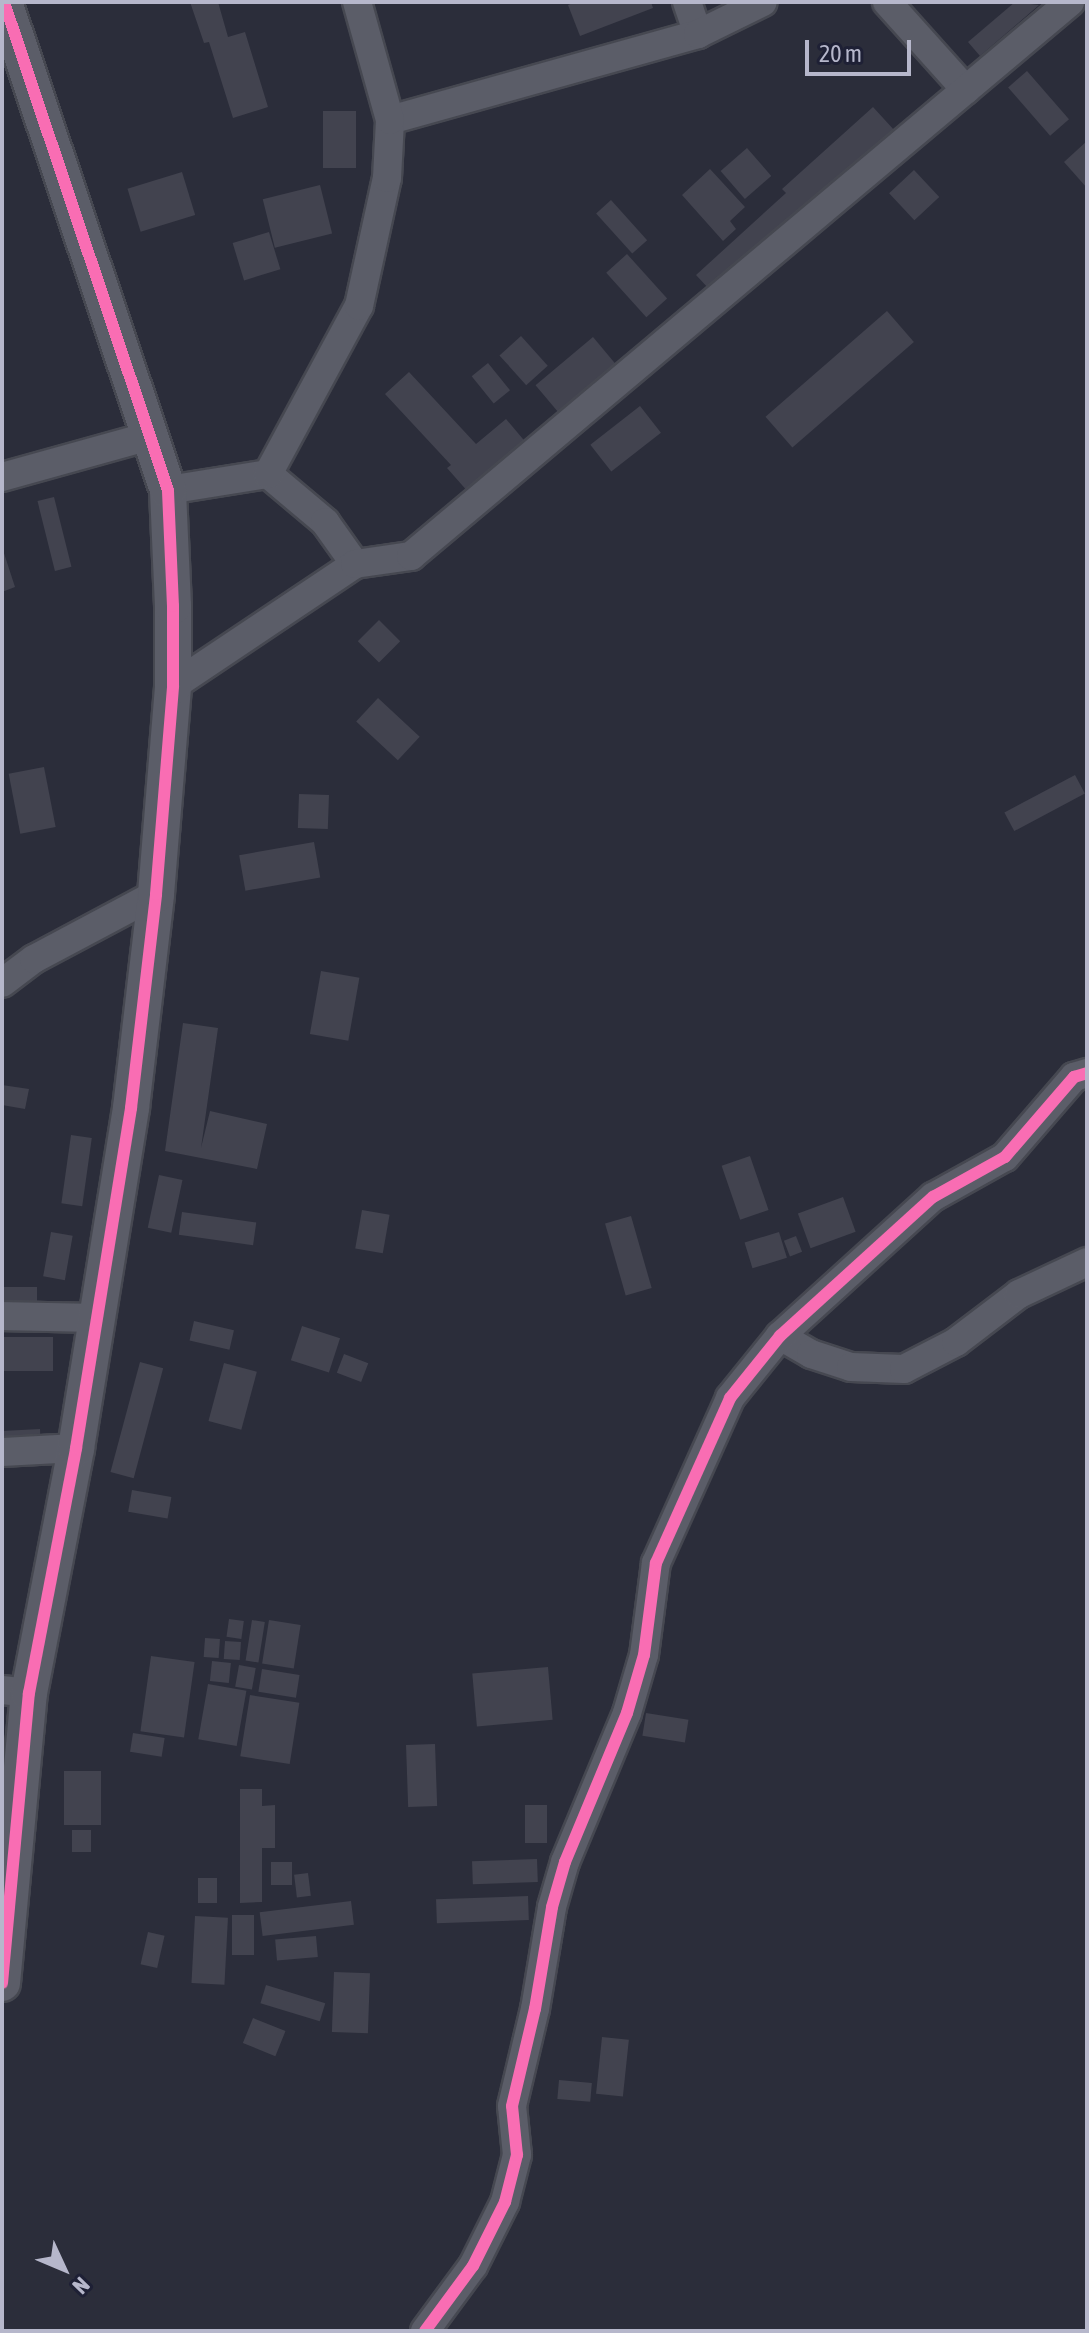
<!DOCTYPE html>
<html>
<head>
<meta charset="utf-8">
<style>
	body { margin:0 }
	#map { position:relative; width:1089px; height:2333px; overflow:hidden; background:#2b2d3a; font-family:"Asap Condensed",sans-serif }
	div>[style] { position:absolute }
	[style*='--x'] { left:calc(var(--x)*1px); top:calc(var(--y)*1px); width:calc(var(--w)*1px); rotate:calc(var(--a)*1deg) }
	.building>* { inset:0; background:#42434f; transform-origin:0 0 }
	.roads { filter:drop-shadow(2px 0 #464851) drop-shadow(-2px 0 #464851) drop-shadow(0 2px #464851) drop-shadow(0 -2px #464851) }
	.minor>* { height:28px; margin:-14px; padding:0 14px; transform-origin:14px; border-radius:14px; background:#5b5d68 }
	.tertiary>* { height:36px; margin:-18px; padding:0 18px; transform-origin:18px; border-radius:18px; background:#5b5d68 }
	.cycleway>* { height:12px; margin:-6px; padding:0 6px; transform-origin:6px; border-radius:6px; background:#f96db3 }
	span { translate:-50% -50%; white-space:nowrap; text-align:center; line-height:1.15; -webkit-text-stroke:7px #1e2035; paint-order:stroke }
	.frame { position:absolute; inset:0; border:4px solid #b6b7cb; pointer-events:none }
	.north { position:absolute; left:24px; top:2229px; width:80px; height:80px; -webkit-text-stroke:6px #1e2035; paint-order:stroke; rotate:134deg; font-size:22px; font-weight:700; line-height:32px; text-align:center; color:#b6b7cb }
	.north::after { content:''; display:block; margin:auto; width:28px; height:36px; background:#b6b7cb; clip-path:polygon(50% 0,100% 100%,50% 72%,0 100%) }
	.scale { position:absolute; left:805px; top:40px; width:106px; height:36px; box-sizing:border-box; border:4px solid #b6b7cb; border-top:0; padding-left:10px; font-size:24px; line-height:28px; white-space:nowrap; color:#b6b7cb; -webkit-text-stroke:6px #1e2035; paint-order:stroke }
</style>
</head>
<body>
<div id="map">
	<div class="building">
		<i style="clip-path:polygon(190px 2px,218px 2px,228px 37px,245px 32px,268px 107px,233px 118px,209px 42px,204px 43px)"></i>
		<i style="clip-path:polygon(575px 2px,651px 2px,653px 8px,580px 36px,568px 5px)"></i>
		<i style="clip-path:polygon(1015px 2px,1039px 5px,980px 56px,968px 42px)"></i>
		<i style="left:1027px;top:71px;width:64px;height:25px;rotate:49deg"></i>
		<i style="clip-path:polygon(873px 107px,895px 131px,745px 264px,710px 290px,696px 275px,786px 193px,782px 189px)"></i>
		<i style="left:323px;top:111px;width:33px;height:57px"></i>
		<i style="clip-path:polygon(1087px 141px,1087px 188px,1064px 162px)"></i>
		<i style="left:747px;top:148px;width:37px;height:35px;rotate:49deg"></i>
		<i style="clip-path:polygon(710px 169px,745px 207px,730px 221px,736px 229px,723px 241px,682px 195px)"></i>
		<i style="left:914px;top:170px;width:37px;height:34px;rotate:47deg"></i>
		<i style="left:182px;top:172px;width:45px;height:57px;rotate:73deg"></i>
		<i style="left:320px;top:185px;width:50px;height:59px;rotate:76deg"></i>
		<i style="left:611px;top:200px;width:54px;height:20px;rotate:48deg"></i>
		<i style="left:269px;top:232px;width:39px;height:38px;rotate:73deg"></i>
		<i style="left:627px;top:254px;width:60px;height:28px;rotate:48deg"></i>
		<i style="left:887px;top:311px;width:41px;height:161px;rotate:49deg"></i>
		<i style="left:521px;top:336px;width:40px;height:29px;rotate:48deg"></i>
		<i style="left:593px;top:337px;width:39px;height:75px;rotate:50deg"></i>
		<i style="left:488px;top:363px;width:35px;height:21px;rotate:51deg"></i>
		<i style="clip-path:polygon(409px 372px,476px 444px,506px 419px,528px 445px,469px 493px,447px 468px,451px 465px,385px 394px)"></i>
		<i style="left:640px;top:406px;width:34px;height:63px;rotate:52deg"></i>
		<i style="left:54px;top:497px;width:72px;height:17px;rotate:76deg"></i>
		<i style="clip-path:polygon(2px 547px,15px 587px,2px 592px)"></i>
		<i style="left:379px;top:620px;width:30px;height:30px;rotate:45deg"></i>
		<i style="left:378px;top:698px;width:57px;height:32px;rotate:43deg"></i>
		<i style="left:44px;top:767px;width:61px;height:36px;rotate:79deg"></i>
		<i style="left:1075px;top:775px;width:21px;height:80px;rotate:62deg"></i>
		<i style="left:299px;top:794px;width:30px;height:34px;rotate:2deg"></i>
		<i style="left:314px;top:842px;width:36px;height:76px;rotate:80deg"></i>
		<i style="left:321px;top:971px;width:39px;height:64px;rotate:10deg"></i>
		<i style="clip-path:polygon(183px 1023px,218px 1028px,201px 1148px,210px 1111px,267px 1124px,257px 1169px,165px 1151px)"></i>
		<i style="clip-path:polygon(2px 1085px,29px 1089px,25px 1109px,2px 1105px)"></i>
		<i style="left:71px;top:1135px;width:21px;height:69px;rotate:8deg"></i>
		<i style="left:750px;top:1156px;width:57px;height:30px;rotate:71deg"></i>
		<i style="left:159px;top:1175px;width:24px;height:54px;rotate:12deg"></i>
		<i style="left:843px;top:1197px;width:37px;height:48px;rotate:70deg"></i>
		<i style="left:362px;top:1210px;width:28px;height:39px;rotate:10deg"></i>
		<i style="left:182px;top:1212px;width:75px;height:23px;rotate:8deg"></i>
		<i style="left:631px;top:1216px;width:75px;height:27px;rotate:74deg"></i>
		<i style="left:51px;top:1232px;width:22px;height:45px;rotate:10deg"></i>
		<i style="left:779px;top:1232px;width:27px;height:36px;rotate:73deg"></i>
		<i style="left:796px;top:1236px;width:17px;height:13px;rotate:69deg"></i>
		<i style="left:2px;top:1287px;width:35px;height:33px"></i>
		<i style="left:194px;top:1321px;width:41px;height:20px;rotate:13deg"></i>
		<i style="left:302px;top:1326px;width:40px;height:36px;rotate:18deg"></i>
		<i style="left:2px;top:1337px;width:51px;height:34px"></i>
		<i style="left:344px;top:1354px;width:26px;height:20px;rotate:21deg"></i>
		<i style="left:140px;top:1362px;width:24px;height:114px;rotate:15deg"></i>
		<i style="left:224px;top:1363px;width:34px;height:60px;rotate:15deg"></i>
		<i style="left:40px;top:1429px;width:19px;height:38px;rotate:87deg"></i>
		<i style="left:132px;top:1490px;width:40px;height:22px;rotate:10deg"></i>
		<i style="left:229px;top:1619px;width:15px;height:18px;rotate:8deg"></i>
		<i style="left:252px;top:1620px;width:13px;height:41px;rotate:9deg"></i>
		<i style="left:269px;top:1620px;width:32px;height:44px;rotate:9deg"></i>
		<i style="left:205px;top:1638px;width:15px;height:19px;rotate:4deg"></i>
		<i style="left:225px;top:1641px;width:16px;height:18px;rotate:4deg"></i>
		<i style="left:151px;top:1656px;width:44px;height:76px;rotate:8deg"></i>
		<i style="left:212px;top:1661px;width:19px;height:20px;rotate:6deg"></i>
		<i style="left:239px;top:1665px;width:17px;height:22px;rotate:10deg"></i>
		<i style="left:548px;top:1667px;width:53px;height:76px;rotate:85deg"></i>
		<i style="left:262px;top:1669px;width:38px;height:23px;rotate:9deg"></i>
		<i style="left:208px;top:1684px;width:39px;height:56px;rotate:10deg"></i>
		<i style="left:250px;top:1695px;width:50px;height:62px;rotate:9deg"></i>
		<i style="left:646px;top:1713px;width:43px;height:23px;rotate:9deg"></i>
		<i style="left:133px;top:1733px;width:32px;height:19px;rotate:9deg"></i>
		<i style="left:435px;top:1744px;width:62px;height:29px;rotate:88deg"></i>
		<i style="left:64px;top:1771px;width:37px;height:54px"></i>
		<i style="clip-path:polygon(240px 1789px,262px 1789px,262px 1806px,275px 1805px,275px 1848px,262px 1848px,262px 1902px,240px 1903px)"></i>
		<i style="left:525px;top:1805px;width:22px;height:38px"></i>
		<i style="left:91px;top:1830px;width:22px;height:19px;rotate:90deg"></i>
		<i style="left:537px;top:1859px;width:23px;height:65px;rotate:88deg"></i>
		<i style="left:271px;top:1862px;width:21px;height:23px"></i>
		<i style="left:308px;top:1873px;width:23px;height:14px;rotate:83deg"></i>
		<i style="left:217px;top:1878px;width:25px;height:19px;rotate:90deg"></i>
		<i style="left:528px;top:1896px;width:24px;height:92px;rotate:88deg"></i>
		<i style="left:351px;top:1901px;width:24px;height:92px;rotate:83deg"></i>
		<i style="left:232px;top:1915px;width:22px;height:40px"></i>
		<i style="left:195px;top:1916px;width:33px;height:67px;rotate:3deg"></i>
		<i style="left:148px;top:1932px;width:17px;height:33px;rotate:13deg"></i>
		<i style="left:316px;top:1936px;width:21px;height:41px;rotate:85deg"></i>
		<i style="left:334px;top:1972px;width:36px;height:60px;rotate:2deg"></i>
		<i style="left:266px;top:1985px;width:62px;height:19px;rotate:17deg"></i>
		<i style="left:253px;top:2018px;width:35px;height:27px;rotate:22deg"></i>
		<i style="left:602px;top:2037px;width:27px;height:57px;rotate:6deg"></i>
		<i style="left:559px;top:2080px;width:33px;height:19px;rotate:5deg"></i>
	</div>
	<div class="roads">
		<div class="minor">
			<i style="--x:687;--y:2;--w:34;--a:71"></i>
			<i style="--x:887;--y:2;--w:118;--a:48.1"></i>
			<i style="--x:390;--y:120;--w:320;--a:-15.6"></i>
			<i style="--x:698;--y:34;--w:72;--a:-26.2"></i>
			<i style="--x:268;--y:474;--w:75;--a:40.1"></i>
			<i style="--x:325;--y:522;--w:52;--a:54.5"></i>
			<i style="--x:2;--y:477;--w:154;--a:-15.5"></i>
			<i style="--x:168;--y:490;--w:101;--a:-9.1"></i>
			<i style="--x:268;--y:474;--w:191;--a:-61.6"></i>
			<i style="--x:359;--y:306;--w:131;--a:-77.7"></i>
			<i style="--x:387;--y:178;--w:58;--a:-87"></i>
			<i style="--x:390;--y:120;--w:123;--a:-105.6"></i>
			<i style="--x:173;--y:686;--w:219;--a:-33.8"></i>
			<i style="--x:355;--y:564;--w:57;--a:-8.1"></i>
			<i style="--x:411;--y:556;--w:861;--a:-40.05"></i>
			<i style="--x:2;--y:983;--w:40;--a:-37"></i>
			<i style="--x:34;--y:959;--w:138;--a:-28"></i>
			<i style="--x:2;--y:1316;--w:94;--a:1.2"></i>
			<i style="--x:780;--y:1336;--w:36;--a:30"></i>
			<i style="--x:811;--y:1354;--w:42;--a:18"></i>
			<i style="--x:851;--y:1367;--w:53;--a:2.2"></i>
			<i style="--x:904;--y:1369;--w:59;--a:-27.4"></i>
			<i style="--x:956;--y:1342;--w:79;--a:-37.3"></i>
			<i style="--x:1019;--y:1294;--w:75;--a:-25.2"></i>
			<i style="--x:2;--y:1452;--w:74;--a:-3.1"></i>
			<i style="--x:2;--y:1690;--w:27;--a:6"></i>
			<i style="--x:425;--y:2331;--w:81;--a:-53.6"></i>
			<i style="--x:473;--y:2266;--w:72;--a:-63.4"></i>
			<i style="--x:505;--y:2202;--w:49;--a:-75.7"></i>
			<i style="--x:517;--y:2155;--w:49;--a:-95.8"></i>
			<i style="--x:512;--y:2106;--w:100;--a:-76.7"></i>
			<i style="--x:535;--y:2009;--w:103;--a:-80.5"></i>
			<i style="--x:552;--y:1907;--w:47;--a:-73.9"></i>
			<i style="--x:565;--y:1862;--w:161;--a:-67.4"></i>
			<i style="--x:627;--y:1713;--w:60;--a:-73.7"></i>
			<i style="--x:644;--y:1655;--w:93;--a:-82.6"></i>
			<i style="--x:656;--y:1563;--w:181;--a:-65.8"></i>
			<i style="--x:730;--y:1398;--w:80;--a:-51.1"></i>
			<i style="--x:780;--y:1336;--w:207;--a:-42.3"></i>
			<i style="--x:933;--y:1197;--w:82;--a:-29.1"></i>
			<i style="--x:1005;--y:1157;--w:106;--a:-49.2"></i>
			<i style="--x:1074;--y:1077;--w:14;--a:-17"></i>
		</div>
		<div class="tertiary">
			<i style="--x:2;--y:1983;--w:291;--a:-84.7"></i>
			<i style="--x:29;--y:1693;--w:249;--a:-79.1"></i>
			<i style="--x:76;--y:1448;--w:344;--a:-80.8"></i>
			<i style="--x:131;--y:1108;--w:215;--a:-83.3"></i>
			<i style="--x:156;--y:894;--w:209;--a:-85.3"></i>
			<i style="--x:173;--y:686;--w:80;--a:-90"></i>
			<i style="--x:173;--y:606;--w:116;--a:-92.5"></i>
			<i style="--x:168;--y:490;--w:515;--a:-108.58"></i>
		</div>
	</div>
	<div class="cycleway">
		<i style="--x:2;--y:1983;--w:291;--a:-84.7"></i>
		<i style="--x:29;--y:1693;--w:249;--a:-79.1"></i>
		<i style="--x:76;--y:1448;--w:344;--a:-80.8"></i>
		<i style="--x:131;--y:1108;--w:215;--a:-83.3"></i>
		<i style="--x:156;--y:894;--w:209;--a:-85.3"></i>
		<i style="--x:173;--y:686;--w:80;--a:-90"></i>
		<i style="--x:173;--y:606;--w:116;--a:-92.5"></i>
		<i style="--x:168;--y:490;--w:515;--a:-108.58"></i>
		<i style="--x:425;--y:2331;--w:81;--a:-53.6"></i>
		<i style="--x:473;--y:2266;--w:72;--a:-63.4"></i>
		<i style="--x:505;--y:2202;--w:49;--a:-75.7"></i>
		<i style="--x:517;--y:2155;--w:49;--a:-95.8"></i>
		<i style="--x:512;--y:2106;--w:100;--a:-76.7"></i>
		<i style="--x:535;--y:2009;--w:103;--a:-80.5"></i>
		<i style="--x:552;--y:1907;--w:47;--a:-73.9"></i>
		<i style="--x:565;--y:1862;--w:161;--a:-67.4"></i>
		<i style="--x:627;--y:1713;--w:60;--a:-73.7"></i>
		<i style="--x:644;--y:1655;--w:93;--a:-82.6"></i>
		<i style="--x:656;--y:1563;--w:181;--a:-65.8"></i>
		<i style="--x:730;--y:1398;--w:80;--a:-51.1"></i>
		<i style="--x:780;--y:1336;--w:207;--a:-42.3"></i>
		<i style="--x:933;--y:1197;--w:82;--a:-29.1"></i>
		<i style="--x:1005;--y:1157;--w:106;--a:-49.2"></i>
		<i style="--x:1074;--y:1077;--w:14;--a:-17"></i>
	</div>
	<div class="frame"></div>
	<div class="north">N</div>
	<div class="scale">20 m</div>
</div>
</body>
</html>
